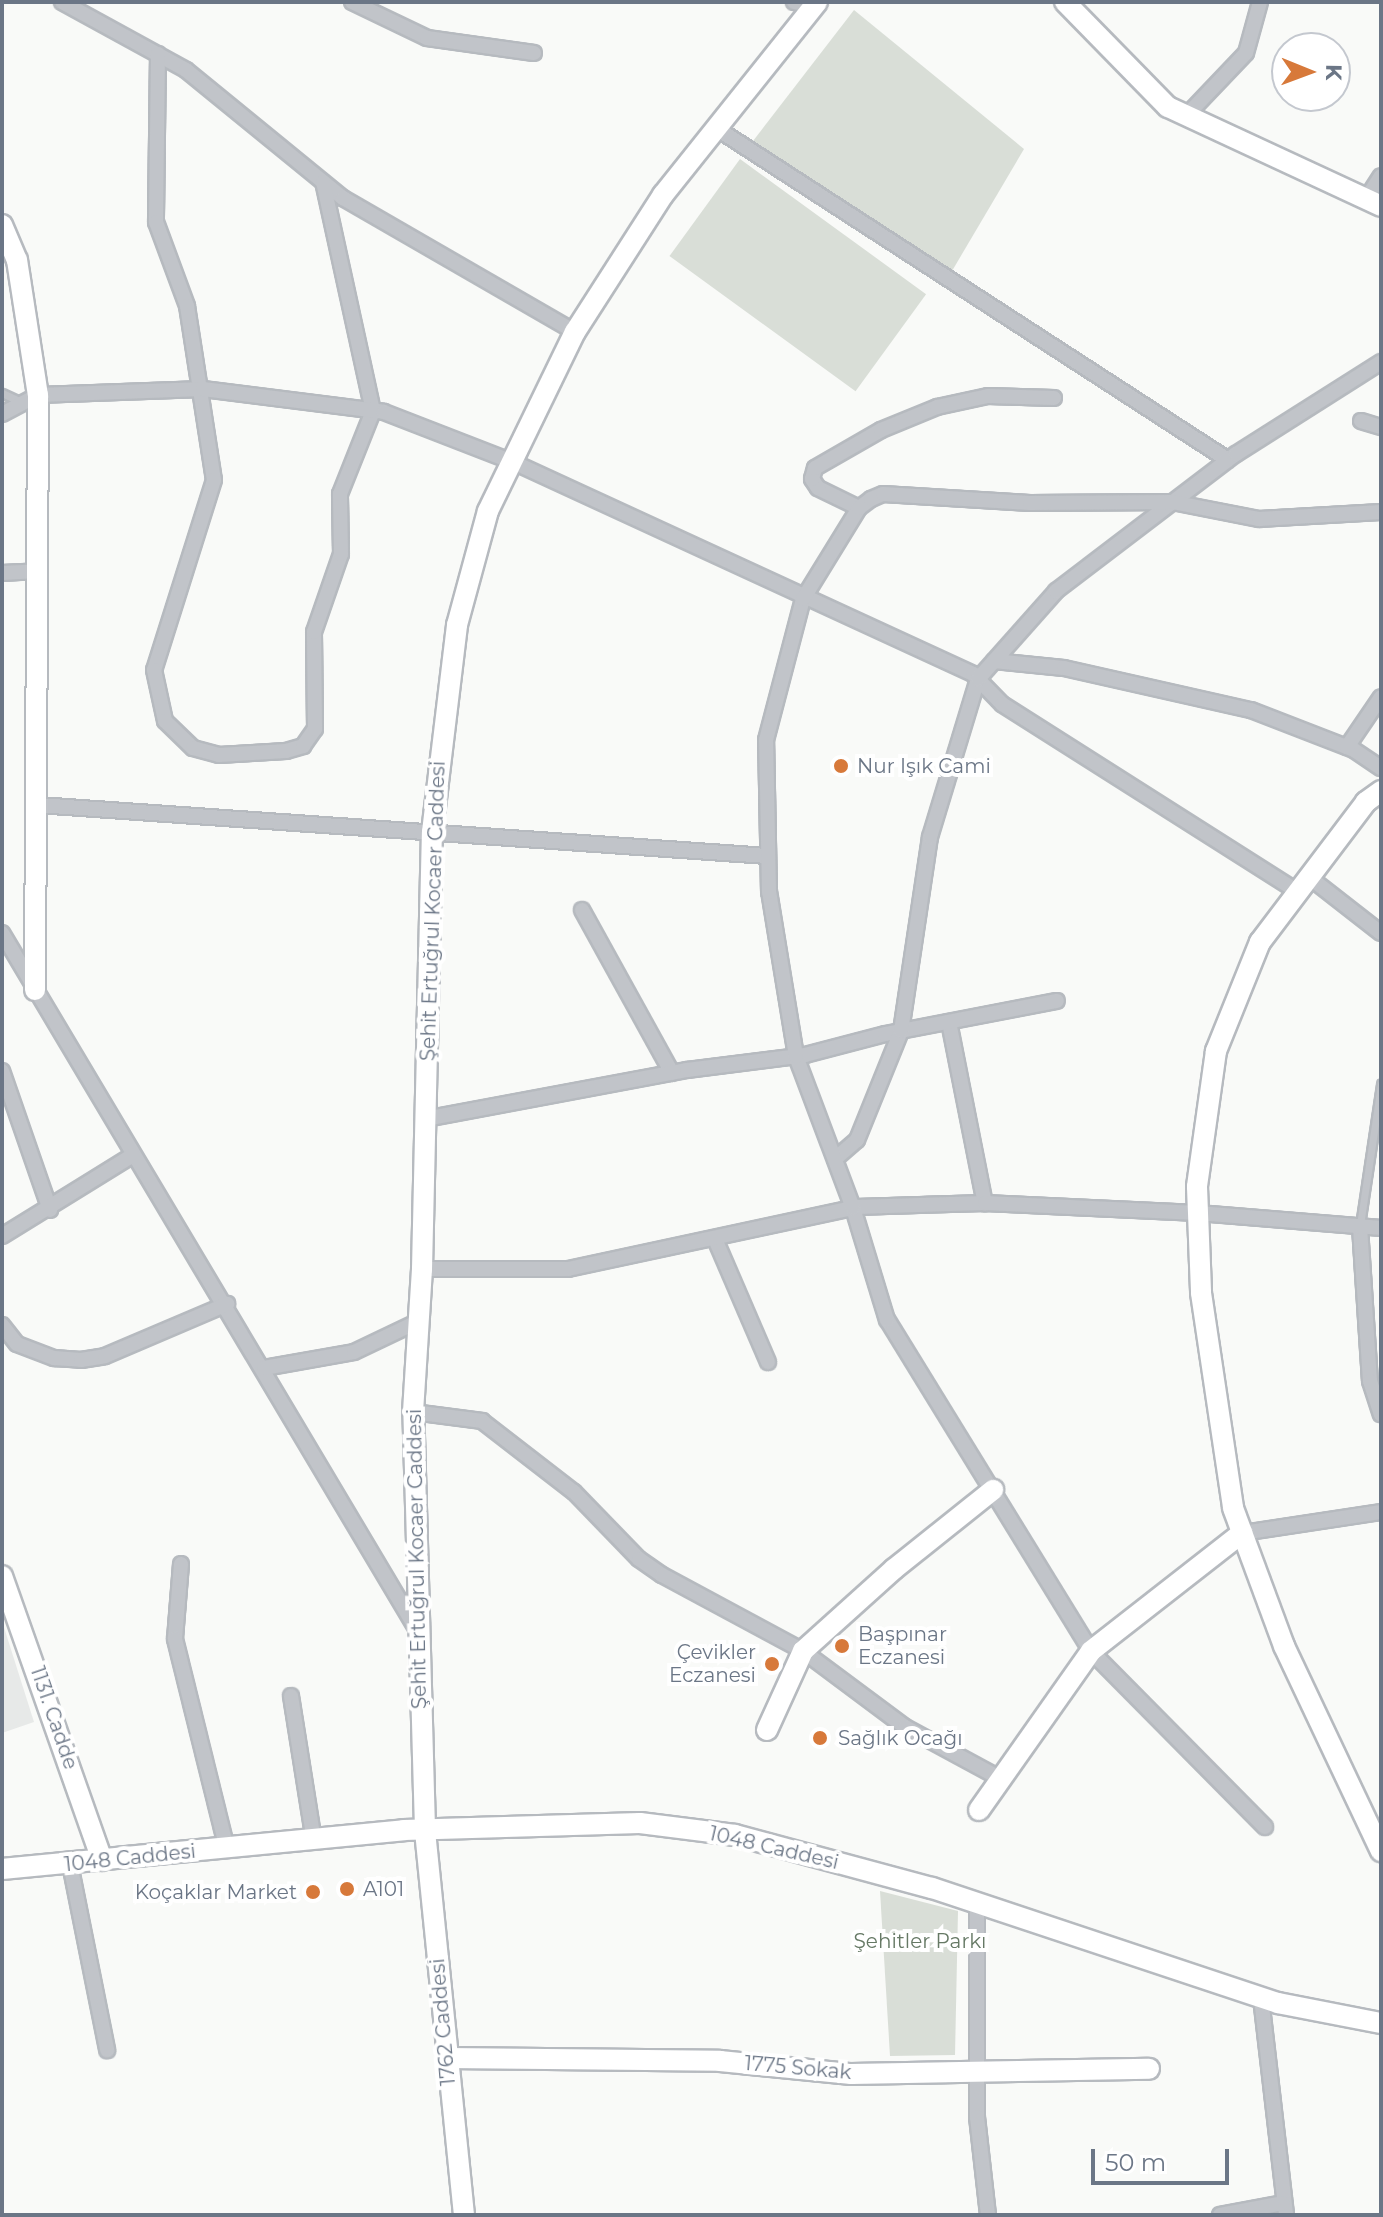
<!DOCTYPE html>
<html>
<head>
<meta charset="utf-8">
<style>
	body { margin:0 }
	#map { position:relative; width:1383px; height:2217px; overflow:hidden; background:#f9faf8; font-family:Montserrat,sans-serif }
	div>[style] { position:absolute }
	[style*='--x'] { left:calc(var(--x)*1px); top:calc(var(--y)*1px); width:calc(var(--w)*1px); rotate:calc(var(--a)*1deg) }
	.built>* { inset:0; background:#e7e9e8 }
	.green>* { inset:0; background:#d9ded7; transform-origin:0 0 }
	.roads { filter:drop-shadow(2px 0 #b6babf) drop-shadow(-2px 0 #b6babf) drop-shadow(0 2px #b6babf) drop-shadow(0 -2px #b6babf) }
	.lane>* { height:7px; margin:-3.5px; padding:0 3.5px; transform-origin:3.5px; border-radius:3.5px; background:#c1c4c9 }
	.street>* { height:14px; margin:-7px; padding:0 7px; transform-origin:7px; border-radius:7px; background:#c1c4c9 }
	.secondary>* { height:20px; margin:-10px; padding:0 10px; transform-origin:10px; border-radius:10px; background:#fff }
	.dots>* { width:22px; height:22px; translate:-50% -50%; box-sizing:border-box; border:4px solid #fff; border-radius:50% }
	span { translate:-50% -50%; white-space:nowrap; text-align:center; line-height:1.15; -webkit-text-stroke:8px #fff; paint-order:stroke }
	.poi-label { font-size:20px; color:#6b7686 }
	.left { translate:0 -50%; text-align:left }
	.right { translate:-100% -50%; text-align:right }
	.street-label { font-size:20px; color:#6b7686 }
	.park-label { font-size:20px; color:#667965 }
	.frame { position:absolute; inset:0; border:4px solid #6b7686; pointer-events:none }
	.north { position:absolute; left:1271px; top:32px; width:80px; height:80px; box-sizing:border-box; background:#fff; border:2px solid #c4c8cf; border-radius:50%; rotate:91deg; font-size:22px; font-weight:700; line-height:32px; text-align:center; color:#6b7686 }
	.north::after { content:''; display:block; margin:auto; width:28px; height:36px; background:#d7793a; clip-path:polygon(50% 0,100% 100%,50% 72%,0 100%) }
	.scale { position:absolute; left:1091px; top:2149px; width:138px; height:36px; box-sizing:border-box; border:4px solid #6b7686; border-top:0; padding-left:10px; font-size:24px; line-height:28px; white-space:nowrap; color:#6b7686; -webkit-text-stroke:6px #fff; paint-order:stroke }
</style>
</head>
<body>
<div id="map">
	<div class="built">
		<i style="clip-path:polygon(2px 1621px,34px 1722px,2px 1733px)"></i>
	</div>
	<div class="green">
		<i style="clip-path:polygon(854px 10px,1024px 149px,952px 271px,753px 141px)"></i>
		<i style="left:740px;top:159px;width:230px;height:120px;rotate:36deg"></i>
		<i style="clip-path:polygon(880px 1891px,958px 1911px,955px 2055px,890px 2056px)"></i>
	</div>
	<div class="roads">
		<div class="lane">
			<i style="--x:2;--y:393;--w:19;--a:25"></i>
			<i style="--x:1360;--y:1225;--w:143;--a:-81.5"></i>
		</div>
		<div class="street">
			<i style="--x:62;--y:2;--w:141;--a:28.7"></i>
			<i style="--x:186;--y:70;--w:203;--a:39.2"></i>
			<i style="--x:343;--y:198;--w:268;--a:30"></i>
			<i style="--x:352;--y:2;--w:83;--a:25.6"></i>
			<i style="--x:427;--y:38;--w:108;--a:8"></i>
			<i style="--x:794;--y:2;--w:20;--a:11"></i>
			<i style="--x:158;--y:54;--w:168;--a:90.7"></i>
			<i style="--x:156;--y:222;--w:90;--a:69.7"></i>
			<i style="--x:187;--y:306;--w:176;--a:81.2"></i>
			<i style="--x:214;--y:480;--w:199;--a:107.5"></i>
			<i style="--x:154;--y:670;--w:52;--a:77.8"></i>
			<i style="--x:165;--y:721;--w:39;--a:44"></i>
			<i style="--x:193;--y:748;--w:27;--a:15"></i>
			<i style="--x:219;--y:755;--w:67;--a:-3.4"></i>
			<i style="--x:286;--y:751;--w:18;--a:-16"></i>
			<i style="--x:303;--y:746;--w:21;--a:-55"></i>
			<i style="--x:315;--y:729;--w:97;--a:-90.6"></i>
			<i style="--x:314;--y:632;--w:83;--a:-70.9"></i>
			<i style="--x:341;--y:554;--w:60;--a:-91"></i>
			<i style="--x:340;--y:494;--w:89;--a:-68.3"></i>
			<i style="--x:373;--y:411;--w:234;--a:-102.3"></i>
			<i style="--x:1186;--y:116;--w:87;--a:-46.4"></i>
			<i style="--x:1246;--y:53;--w:53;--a:-74.6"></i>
			<i style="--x:716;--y:128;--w:610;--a:32.96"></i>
			<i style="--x:1366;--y:199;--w:27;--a:-57"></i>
			<i style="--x:2;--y:414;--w:41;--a:-27.8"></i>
			<i style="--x:38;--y:395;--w:165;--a:-2.1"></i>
			<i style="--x:203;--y:389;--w:182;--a:7.2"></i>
			<i style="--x:384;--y:412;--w:138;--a:21.2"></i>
			<i style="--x:513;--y:462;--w:507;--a:24.74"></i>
			<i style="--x:973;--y:674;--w:42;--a:46"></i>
			<i style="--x:1002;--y:704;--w:351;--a:32.4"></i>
			<i style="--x:1361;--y:421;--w:21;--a:17"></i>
			<i style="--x:859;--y:508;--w:46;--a:-154"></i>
			<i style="--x:818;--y:488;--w:11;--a:-124"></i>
			<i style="--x:812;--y:479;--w:11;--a:-75"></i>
			<i style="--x:815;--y:468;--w:76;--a:-29.9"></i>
			<i style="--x:881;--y:430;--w:61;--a:-22.3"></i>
			<i style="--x:937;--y:407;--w:52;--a:-12.2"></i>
			<i style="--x:988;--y:396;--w:66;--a:1.7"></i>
			<i style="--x:2;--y:573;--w:36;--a:-3"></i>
			<i style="--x:994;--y:661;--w:70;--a:5.7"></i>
			<i style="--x:1064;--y:668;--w:192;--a:12.7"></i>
			<i style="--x:1251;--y:710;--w:110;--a:21.2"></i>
			<i style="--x:1354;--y:750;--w:32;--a:34"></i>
			<i style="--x:1347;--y:747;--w:60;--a:-55.8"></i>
			<i style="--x:38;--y:805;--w:732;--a:4"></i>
			<i style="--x:1309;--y:877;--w:91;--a:37.9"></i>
			<i style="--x:582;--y:910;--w:186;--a:61.1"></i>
			<i style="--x:2;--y:933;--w:809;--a:59.22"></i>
			<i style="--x:949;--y:1022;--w:185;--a:78.8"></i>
			<i style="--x:2;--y:1071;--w:147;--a:70.9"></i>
			<i style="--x:425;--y:1119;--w:267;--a:-10.6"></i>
			<i style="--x:687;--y:1070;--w:119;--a:-7.2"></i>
			<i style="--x:805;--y:1055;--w:83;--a:-14.7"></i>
			<i style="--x:885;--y:1034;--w:175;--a:-10.9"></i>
			<i style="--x:835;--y:1159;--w:29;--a:-41"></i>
			<i style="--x:857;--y:1140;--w:118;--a:-68"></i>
			<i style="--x:901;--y:1031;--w:196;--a:-81.5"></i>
			<i style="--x:930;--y:837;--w:165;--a:-73.1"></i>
			<i style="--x:978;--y:679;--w:118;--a:-48.4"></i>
			<i style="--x:1056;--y:591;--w:226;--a:-37.3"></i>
			<i style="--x:1236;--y:454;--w:172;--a:-32.4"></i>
			<i style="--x:1360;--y:1227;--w:154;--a:86.3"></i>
			<i style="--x:1370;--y:1381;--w:35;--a:72"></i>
			<i style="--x:2;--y:1236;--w:154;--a:-31.7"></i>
			<i style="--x:715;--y:1239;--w:134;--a:66.7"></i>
			<i style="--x:422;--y:1269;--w:146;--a:0"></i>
			<i style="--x:568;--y:1269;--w:295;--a:-12.1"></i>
			<i style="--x:856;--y:1207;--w:129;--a:-1.8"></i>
			<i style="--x:985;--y:1203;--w:213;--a:2.7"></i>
			<i style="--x:1198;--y:1213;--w:184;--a:4.7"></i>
			<i style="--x:2;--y:1325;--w:24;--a:52"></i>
			<i style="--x:17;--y:1344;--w:40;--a:21"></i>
			<i style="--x:54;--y:1358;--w:27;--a:4"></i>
			<i style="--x:81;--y:1360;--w:24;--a:-9"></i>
			<i style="--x:105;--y:1356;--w:133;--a:-23.1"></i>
			<i style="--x:264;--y:1368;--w:91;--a:-10.1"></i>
			<i style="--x:354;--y:1352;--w:72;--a:-25.5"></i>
			<i style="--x:413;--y:1412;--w:70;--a:7.4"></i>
			<i style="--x:482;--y:1421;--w:116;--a:37.7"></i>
			<i style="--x:574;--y:1492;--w:93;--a:45.9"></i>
			<i style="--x:639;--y:1559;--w:28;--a:35"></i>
			<i style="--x:662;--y:1575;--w:160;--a:28.3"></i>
			<i style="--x:803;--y:1651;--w:127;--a:36.7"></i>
			<i style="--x:905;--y:1727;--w:109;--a:28.4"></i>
			<i style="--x:1242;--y:1533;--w:141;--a:-8.6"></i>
			<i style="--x:181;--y:1564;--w:75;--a:94.6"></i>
			<i style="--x:175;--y:1639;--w:216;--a:76.1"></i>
			<i style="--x:291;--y:1696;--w:147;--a:81"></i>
			<i style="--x:1265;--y:1827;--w:247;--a:-134.7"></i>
			<i style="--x:1091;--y:1651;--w:389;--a:-121.6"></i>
			<i style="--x:887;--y:1320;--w:117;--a:-106.9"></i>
			<i style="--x:853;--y:1208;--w:162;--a:-110.6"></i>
			<i style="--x:796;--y:1056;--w:166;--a:-99.3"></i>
			<i style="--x:769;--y:892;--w:152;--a:-91.1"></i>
			<i style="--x:766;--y:740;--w:146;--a:-75.3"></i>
			<i style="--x:803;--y:599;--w:107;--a:-58.4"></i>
			<i style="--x:859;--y:508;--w:15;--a:-37"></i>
			<i style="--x:871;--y:499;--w:13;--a:-23"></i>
			<i style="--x:883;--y:494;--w:147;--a:3.5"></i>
			<i style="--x:1030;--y:503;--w:142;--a:-0.4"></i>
			<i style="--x:1172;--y:502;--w:89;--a:11.1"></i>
			<i style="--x:1259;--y:519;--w:122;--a:-3.3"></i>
			<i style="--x:70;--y:1864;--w:190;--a:78.7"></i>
			<i style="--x:977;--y:1903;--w:214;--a:90"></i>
			<i style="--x:977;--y:2117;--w:99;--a:83.6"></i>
			<i style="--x:1261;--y:1998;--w:218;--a:83.4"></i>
			<i style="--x:1220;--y:2215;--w:64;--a:-10.8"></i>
		</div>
		<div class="secondary">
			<i style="--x:1065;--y:2;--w:147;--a:45.6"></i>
			<i style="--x:1168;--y:107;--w:235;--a:24.9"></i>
			<i style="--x:2;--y:225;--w:38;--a:67"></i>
			<i style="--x:17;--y:260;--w:137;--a:81.2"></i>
			<i style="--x:38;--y:395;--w:595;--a:90.29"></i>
			<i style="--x:1381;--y:791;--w:19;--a:144"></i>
			<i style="--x:1366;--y:802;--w:176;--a:127.1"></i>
			<i style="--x:1260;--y:942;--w:118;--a:112"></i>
			<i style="--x:1216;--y:1051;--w:137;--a:98"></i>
			<i style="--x:1197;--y:1187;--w:106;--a:87.8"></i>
			<i style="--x:1201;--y:1293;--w:217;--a:81.5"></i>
			<i style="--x:1233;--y:1508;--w:147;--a:69.7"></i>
			<i style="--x:1284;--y:1646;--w:227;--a:64.7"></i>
			<i style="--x:2;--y:1576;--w:301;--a:70.6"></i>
			<i style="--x:767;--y:1730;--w:87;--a:-65.5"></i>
			<i style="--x:803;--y:1651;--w:122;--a:-42"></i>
			<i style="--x:894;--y:1569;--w:127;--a:-38.6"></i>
			<i style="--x:979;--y:1810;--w:194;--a:-54.8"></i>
			<i style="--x:1091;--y:1651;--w:192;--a:-38"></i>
			<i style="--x:2;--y:1869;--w:404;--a:-5.5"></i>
			<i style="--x:404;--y:1830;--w:236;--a:-1.7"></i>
			<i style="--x:640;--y:1823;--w:96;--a:7.2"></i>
			<i style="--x:735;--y:1835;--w:204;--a:15.1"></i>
			<i style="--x:932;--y:1888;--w:365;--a:18.4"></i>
			<i style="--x:1278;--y:2003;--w:105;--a:11"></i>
			<i style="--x:447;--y:2058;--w:273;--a:0.6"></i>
			<i style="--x:720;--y:2061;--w:132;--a:5.7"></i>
			<i style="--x:851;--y:2074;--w:298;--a:-1"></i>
			<i style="--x:464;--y:2215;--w:388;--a:-95.8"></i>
			<i style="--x:425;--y:1829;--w:417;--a:-91.6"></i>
			<i style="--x:413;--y:1412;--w:143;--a:-86.4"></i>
			<i style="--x:422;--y:1269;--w:437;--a:-88.7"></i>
			<i style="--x:432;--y:832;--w:209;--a:-83.1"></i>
			<i style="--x:457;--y:625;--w:118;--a:-74.8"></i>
			<i style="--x:488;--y:511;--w:199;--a:-64.1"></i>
			<i style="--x:575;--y:332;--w:163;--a:-57.3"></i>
			<i style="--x:663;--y:195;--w:247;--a:-51.4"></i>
		</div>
	</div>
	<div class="dots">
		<i style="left:841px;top:766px;background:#d7793a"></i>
		<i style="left:842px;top:1646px;background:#d7793a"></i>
		<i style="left:772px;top:1664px;background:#d7793a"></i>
		<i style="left:820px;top:1738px;background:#d7793a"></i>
		<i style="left:347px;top:1889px;background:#d7793a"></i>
		<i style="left:313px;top:1892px;background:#d7793a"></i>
	</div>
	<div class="poi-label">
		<span class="left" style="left:857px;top:766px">Nur Işık Cami</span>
		<span class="left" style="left:858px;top:1646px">Başpınar<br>Eczanesi</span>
		<span class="right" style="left:756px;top:1664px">Çevikler<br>Eczanesi</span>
		<span class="left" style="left:838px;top:1738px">Sağlık Ocağı</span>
		<span class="left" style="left:363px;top:1889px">A101</span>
		<span class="right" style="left:297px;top:1892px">Koçaklar Market</span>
	</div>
	<div class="street-label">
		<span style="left:433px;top:911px;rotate:-88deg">Şehit Ertuğrul Kocaer Caddesi</span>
		<span style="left:417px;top:1559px;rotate:-91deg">Şehit Ertuğrul Kocaer Caddesi</span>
		<span style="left:54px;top:1718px;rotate:71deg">1131. Cadde</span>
		<span style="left:774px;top:1848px;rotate:13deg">1048 Caddesi</span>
		<span style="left:130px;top:1858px;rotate:-6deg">1048 Caddesi</span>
		<span style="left:443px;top:2022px;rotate:-95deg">1762 Caddesi</span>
		<span style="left:798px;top:2068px;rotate:5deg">1775 Sokak</span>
	</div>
	<div class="park-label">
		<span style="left:920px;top:1941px">Şehitler Parkı</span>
	</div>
	<div class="frame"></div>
	<div class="north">K</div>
	<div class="scale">50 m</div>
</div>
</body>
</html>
